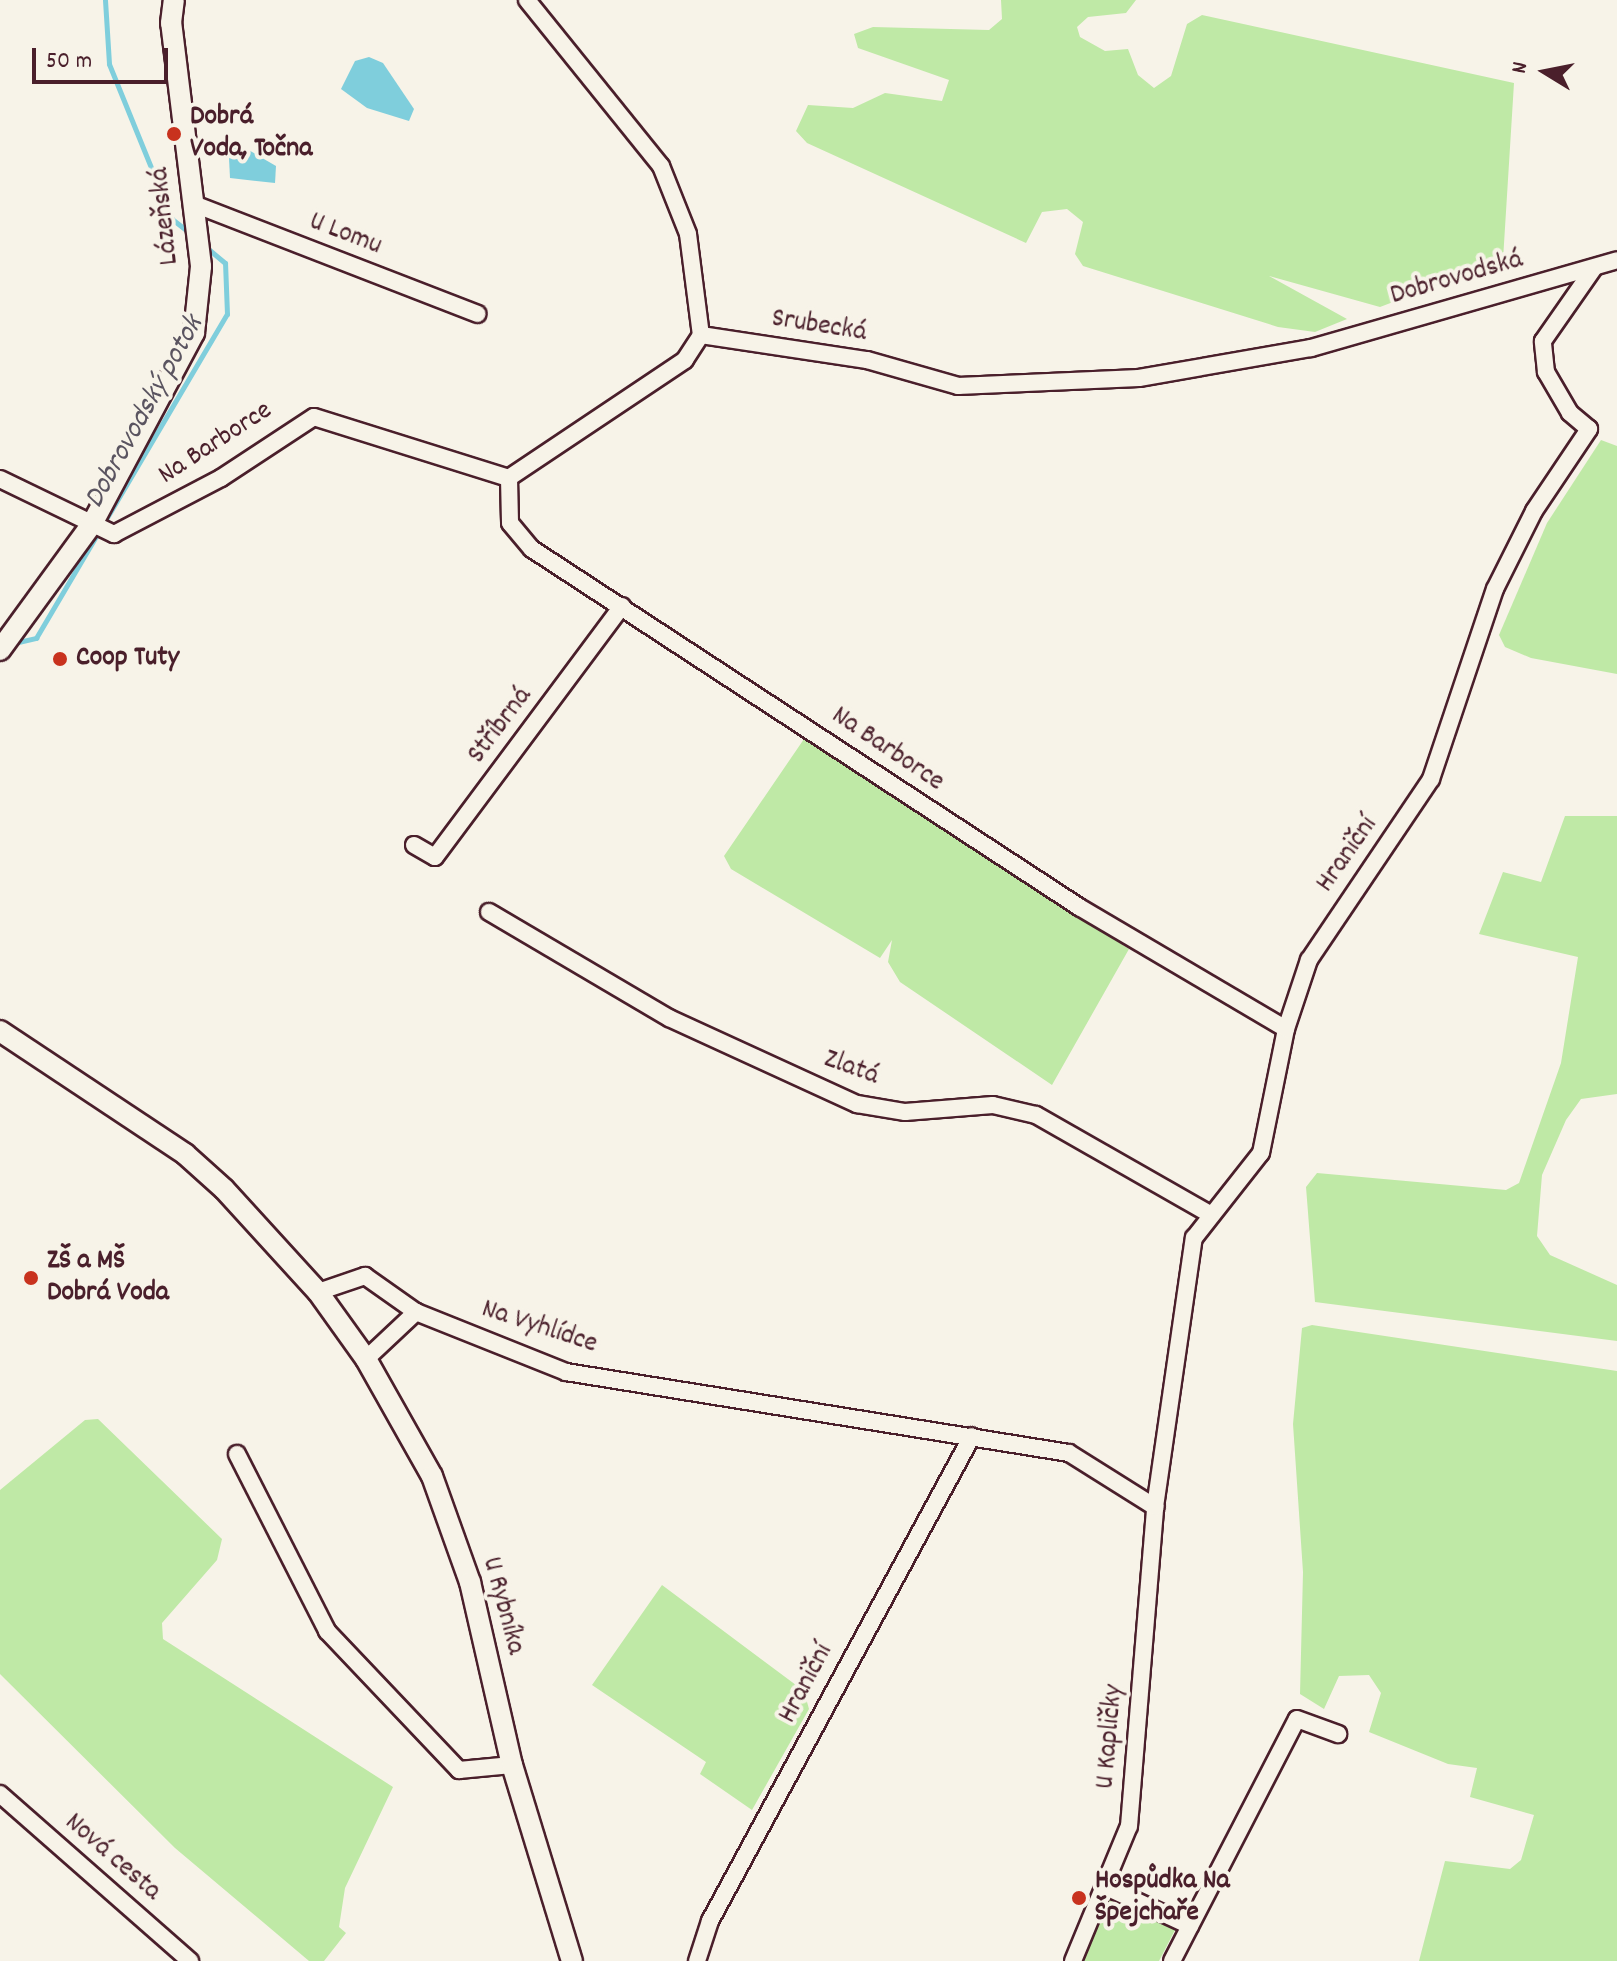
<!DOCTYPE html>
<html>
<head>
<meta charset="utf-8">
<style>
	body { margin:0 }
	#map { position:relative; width:1617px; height:1961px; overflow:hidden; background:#f7f3e8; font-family:Dekko,sans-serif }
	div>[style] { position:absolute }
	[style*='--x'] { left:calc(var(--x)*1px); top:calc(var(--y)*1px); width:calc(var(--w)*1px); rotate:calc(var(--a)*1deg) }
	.green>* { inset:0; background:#bfe9a6 }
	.water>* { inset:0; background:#7fcedc }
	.stream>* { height:5px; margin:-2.5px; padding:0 2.5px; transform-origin:2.5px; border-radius:2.5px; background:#7fcedc }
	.roads { filter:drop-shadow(2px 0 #4a1f2b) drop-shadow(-2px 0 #4a1f2b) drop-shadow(0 2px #4a1f2b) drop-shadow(0 -2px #4a1f2b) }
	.minor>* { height:16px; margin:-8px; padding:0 8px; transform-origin:8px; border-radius:8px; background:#f7f3e8 }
	.tertiary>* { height:20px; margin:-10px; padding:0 10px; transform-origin:10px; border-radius:10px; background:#f7f3e8 }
	.dots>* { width:22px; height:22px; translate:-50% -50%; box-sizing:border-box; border:4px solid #f7f3e8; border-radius:50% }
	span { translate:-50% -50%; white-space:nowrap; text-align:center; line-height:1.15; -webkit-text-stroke:8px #f7f3e8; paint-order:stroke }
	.poi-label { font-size:28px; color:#4a1f2b; font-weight:700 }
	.left { translate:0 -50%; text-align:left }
	.street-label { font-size:28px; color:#4a1f2b }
	.water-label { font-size:30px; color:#5a5460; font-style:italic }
	.north { position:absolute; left:1505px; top:32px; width:80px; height:80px; -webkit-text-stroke:6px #f7f3e8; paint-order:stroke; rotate:280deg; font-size:22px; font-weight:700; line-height:32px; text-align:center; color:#4a1f2b }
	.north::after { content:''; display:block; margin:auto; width:28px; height:36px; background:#4a1f2b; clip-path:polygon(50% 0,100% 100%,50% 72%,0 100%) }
	.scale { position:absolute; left:32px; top:48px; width:136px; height:36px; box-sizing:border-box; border:4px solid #4a1f2b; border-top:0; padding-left:10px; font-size:24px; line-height:28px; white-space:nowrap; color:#4a1f2b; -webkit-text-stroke:6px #f7f3e8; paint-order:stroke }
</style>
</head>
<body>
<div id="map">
	<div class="green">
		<i style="clip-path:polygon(1001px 0,1136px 0,1126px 13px,1088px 17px,1077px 27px,1080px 37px,1105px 51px,1128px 49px,1138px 75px,1154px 88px,1171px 76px,1187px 24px,1202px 15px,1514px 83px,1503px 260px,1380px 307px,1269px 276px,1347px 319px,1315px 332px,1278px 327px,1083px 266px,1075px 254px,1083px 222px,1067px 209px,1042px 212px,1026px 243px,807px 143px,796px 131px,808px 105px,853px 108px,885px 93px,942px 101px,949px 80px,858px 48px,854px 34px,873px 27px,989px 30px,1002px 19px)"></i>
		<i style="clip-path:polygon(1601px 440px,1617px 446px,1617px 674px,1531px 658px,1505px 647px,1499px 635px,1547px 523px)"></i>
		<i style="clip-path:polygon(804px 739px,1129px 949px,1052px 1085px,900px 982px,888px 962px,892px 940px,880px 958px,731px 869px,724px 856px)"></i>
		<i style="clip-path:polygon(1565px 816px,1617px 816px,1617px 1094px,1581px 1099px,1566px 1120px,1542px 1175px,1537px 1236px,1550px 1255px,1617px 1285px,1617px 1341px,1315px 1302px,1306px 1187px,1317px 1173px,1506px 1190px,1519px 1183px,1561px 1063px,1578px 957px,1479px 934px,1503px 872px,1541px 882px)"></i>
		<i style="clip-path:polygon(1312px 1325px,1617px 1371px,1617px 1961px,1419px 1961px,1445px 1861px,1510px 1869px,1521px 1860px,1534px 1815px,1470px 1797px,1477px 1768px,1448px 1764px,1369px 1732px,1381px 1693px,1369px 1675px,1339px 1676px,1324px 1709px,1300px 1694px,1303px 1572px,1293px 1424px,1302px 1328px)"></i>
		<i style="clip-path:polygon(98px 1419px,222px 1539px,217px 1560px,162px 1623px,163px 1639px,393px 1787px,345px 1888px,339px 1927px,346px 1933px,324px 1961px,309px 1961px,175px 1848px,0 1674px,0 1490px,85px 1420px)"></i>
		<i style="clip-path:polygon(662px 1585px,804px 1691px,809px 1709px,752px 1810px,700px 1774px,706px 1762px,592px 1685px)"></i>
		<i style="clip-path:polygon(1109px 1899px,1175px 1930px,1159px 1961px,1083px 1961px)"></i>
	</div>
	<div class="water">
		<i style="clip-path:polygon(369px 57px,383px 63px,414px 109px,409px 121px,367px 108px,341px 89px,355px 61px)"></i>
		<i style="clip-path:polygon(228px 138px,276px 166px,275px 183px,230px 178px)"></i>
	</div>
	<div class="stream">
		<i style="--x:105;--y:0;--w:64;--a:86.4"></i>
		<i style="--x:109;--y:64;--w:167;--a:67.9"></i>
		<i style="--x:172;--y:219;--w:23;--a:38"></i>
		<i style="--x:14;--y:643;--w:23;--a:-13"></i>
		<i style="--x:36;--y:638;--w:376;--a:-59.5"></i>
		<i style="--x:227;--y:314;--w:51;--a:-92.2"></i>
		<i style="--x:225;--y:263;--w:23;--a:-140"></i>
	</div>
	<div class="roads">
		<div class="minor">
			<i style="--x:527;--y:0;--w:213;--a:51.1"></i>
			<i style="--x:661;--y:166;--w:73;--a:68.3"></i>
			<i style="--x:688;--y:234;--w:102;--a:82.7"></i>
			<i style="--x:194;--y:204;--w:304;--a:21.2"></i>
			<i style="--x:701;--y:335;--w:30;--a:123"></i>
			<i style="--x:685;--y:360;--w:212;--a:146.2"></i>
			<i style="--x:509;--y:478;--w:45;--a:88.7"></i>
			<i style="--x:510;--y:523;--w:34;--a:50"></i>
			<i style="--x:532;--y:549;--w:654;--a:33.2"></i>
			<i style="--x:1079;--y:907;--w:240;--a:30.5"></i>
			<i style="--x:701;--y:335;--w:168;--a:8.6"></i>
			<i style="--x:867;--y:360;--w:95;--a:15.9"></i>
			<i style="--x:958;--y:386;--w:181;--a:-2.5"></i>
			<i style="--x:1139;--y:378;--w:175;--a:-9.9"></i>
			<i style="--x:1311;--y:348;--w:318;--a:-16"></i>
			<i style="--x:0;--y:479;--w:127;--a:25.8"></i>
			<i style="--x:114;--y:534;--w:121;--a:-27.6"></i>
			<i style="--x:221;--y:478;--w:111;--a:-33.3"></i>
			<i style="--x:314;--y:417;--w:204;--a:17.4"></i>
			<i style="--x:414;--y:845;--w:24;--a:30"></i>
			<i style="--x:435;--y:857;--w:313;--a:-53.3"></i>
			<i style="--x:489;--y:912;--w:209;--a:30.5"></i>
			<i style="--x:669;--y:1018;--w:207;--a:24.6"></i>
			<i style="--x:857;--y:1104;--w:49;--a:9.5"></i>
			<i style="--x:905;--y:1112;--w:88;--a:-4.5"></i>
			<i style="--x:993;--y:1105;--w:44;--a:13.1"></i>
			<i style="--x:1036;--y:1115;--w:198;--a:29.7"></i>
			<i style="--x:318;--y:1292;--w:50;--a:-18.8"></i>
			<i style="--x:365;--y:1276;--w:62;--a:35.2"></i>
			<i style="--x:416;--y:1312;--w:162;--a:21.8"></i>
			<i style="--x:566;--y:1372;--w:509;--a:9.15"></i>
			<i style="--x:1069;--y:1453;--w:102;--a:32.1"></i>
			<i style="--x:366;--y:1359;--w:69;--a:-43.2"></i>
			<i style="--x:237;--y:1454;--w:199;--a:63"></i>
			<i style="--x:327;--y:1631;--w:192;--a:46.5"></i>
			<i style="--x:459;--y:1770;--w:53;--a:-5.4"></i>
			<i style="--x:0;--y:1794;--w:253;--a:41.3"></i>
			<i style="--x:1104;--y:1886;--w:95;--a:24.9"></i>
			<i style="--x:697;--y:1961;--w:42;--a:-72"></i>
			<i style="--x:710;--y:1921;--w:551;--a:-61.62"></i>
			<i style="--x:1073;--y:1961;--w:146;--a:-67.5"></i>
			<i style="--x:1129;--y:1826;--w:320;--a:-85.3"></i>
			<i style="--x:1155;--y:1507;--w:272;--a:-81.8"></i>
			<i style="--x:1194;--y:1238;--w:108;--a:-51.8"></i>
			<i style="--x:1261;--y:1153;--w:126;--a:-78.6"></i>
			<i style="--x:1286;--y:1029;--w:73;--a:-71.6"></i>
			<i style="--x:1309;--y:960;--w:218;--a:-56"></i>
			<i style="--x:1431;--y:779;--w:200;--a:-71.4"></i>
			<i style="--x:1495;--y:589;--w:87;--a:-63.4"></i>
			<i style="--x:1534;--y:511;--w:99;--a:-56.1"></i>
			<i style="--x:1589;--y:429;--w:25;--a:-140"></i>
			<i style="--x:1570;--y:413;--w:48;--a:-120.3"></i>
			<i style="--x:1546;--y:372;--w:31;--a:-96"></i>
			<i style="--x:1543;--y:341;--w:89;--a:-55.1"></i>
			<i style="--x:1172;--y:1961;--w:272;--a:-62.7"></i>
			<i style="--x:1297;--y:1719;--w:44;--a:20.1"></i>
		</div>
		<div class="tertiary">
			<i style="--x:0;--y:650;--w:156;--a:-53.9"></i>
			<i style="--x:92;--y:524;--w:217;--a:-61.9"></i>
			<i style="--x:194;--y:333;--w:67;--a:-84"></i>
			<i style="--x:201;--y:266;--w:245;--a:-97"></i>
			<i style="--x:171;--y:23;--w:23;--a:-83"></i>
			<i style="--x:0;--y:1031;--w:222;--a:33.6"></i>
			<i style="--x:185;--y:1154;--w:52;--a:41.9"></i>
			<i style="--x:224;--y:1189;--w:139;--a:47.6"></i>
			<i style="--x:318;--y:1292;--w:82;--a:54.4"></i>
			<i style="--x:366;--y:1359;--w:134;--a:60.6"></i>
			<i style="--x:432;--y:1476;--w:113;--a:70.3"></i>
			<i style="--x:470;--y:1582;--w:188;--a:77.1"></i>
			<i style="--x:512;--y:1765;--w:205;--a:73"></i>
		</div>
	</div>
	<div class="dots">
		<i style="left:174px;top:134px;background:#c8321e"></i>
		<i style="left:60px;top:659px;background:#c8321e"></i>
		<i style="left:31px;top:1278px;background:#c8321e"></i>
		<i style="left:1079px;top:1898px;background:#c8321e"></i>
	</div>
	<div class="poi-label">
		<span class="left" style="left:190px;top:134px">Dobrá<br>Voda, Točna</span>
		<span class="left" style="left:76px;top:659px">Coop Tuty</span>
		<span class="left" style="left:47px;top:1278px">ZŠ a MŠ<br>Dobrá Voda</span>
		<span class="left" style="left:1095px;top:1898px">Hospůdka Na<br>Špejchaře</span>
	</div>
	<div class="street-label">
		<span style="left:166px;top:216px;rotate:-96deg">Lázeňská</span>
		<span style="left:345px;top:235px;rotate:21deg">U Lomu</span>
		<span style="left:1457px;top:279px;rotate:-16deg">Dobrovodská</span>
		<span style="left:819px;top:327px;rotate:9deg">Srubecká</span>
		<span style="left:216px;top:444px;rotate:-33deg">Na Barborce</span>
		<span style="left:501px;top:726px;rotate:-53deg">Stříbrná</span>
		<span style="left:887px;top:750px;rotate:34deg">Na Barborce</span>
		<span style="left:1348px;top:855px;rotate:-55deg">Hraniční</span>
		<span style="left:851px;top:1069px;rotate:20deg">Zlatá</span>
		<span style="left:539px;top:1328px;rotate:18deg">Na Vyhlídce</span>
		<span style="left:502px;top:1606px;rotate:75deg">U Rybníka</span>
		<span style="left:807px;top:1684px;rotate:-62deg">Hraniční</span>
		<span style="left:1111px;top:1737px;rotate:-85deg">U Kapličky</span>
		<span style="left:112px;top:1858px;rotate:41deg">Nová cesta</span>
	</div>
	<div class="water-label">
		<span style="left:146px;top:413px;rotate:-61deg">Dobrovodský potok</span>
	</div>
	<div class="north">N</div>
	<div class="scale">50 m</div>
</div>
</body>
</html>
